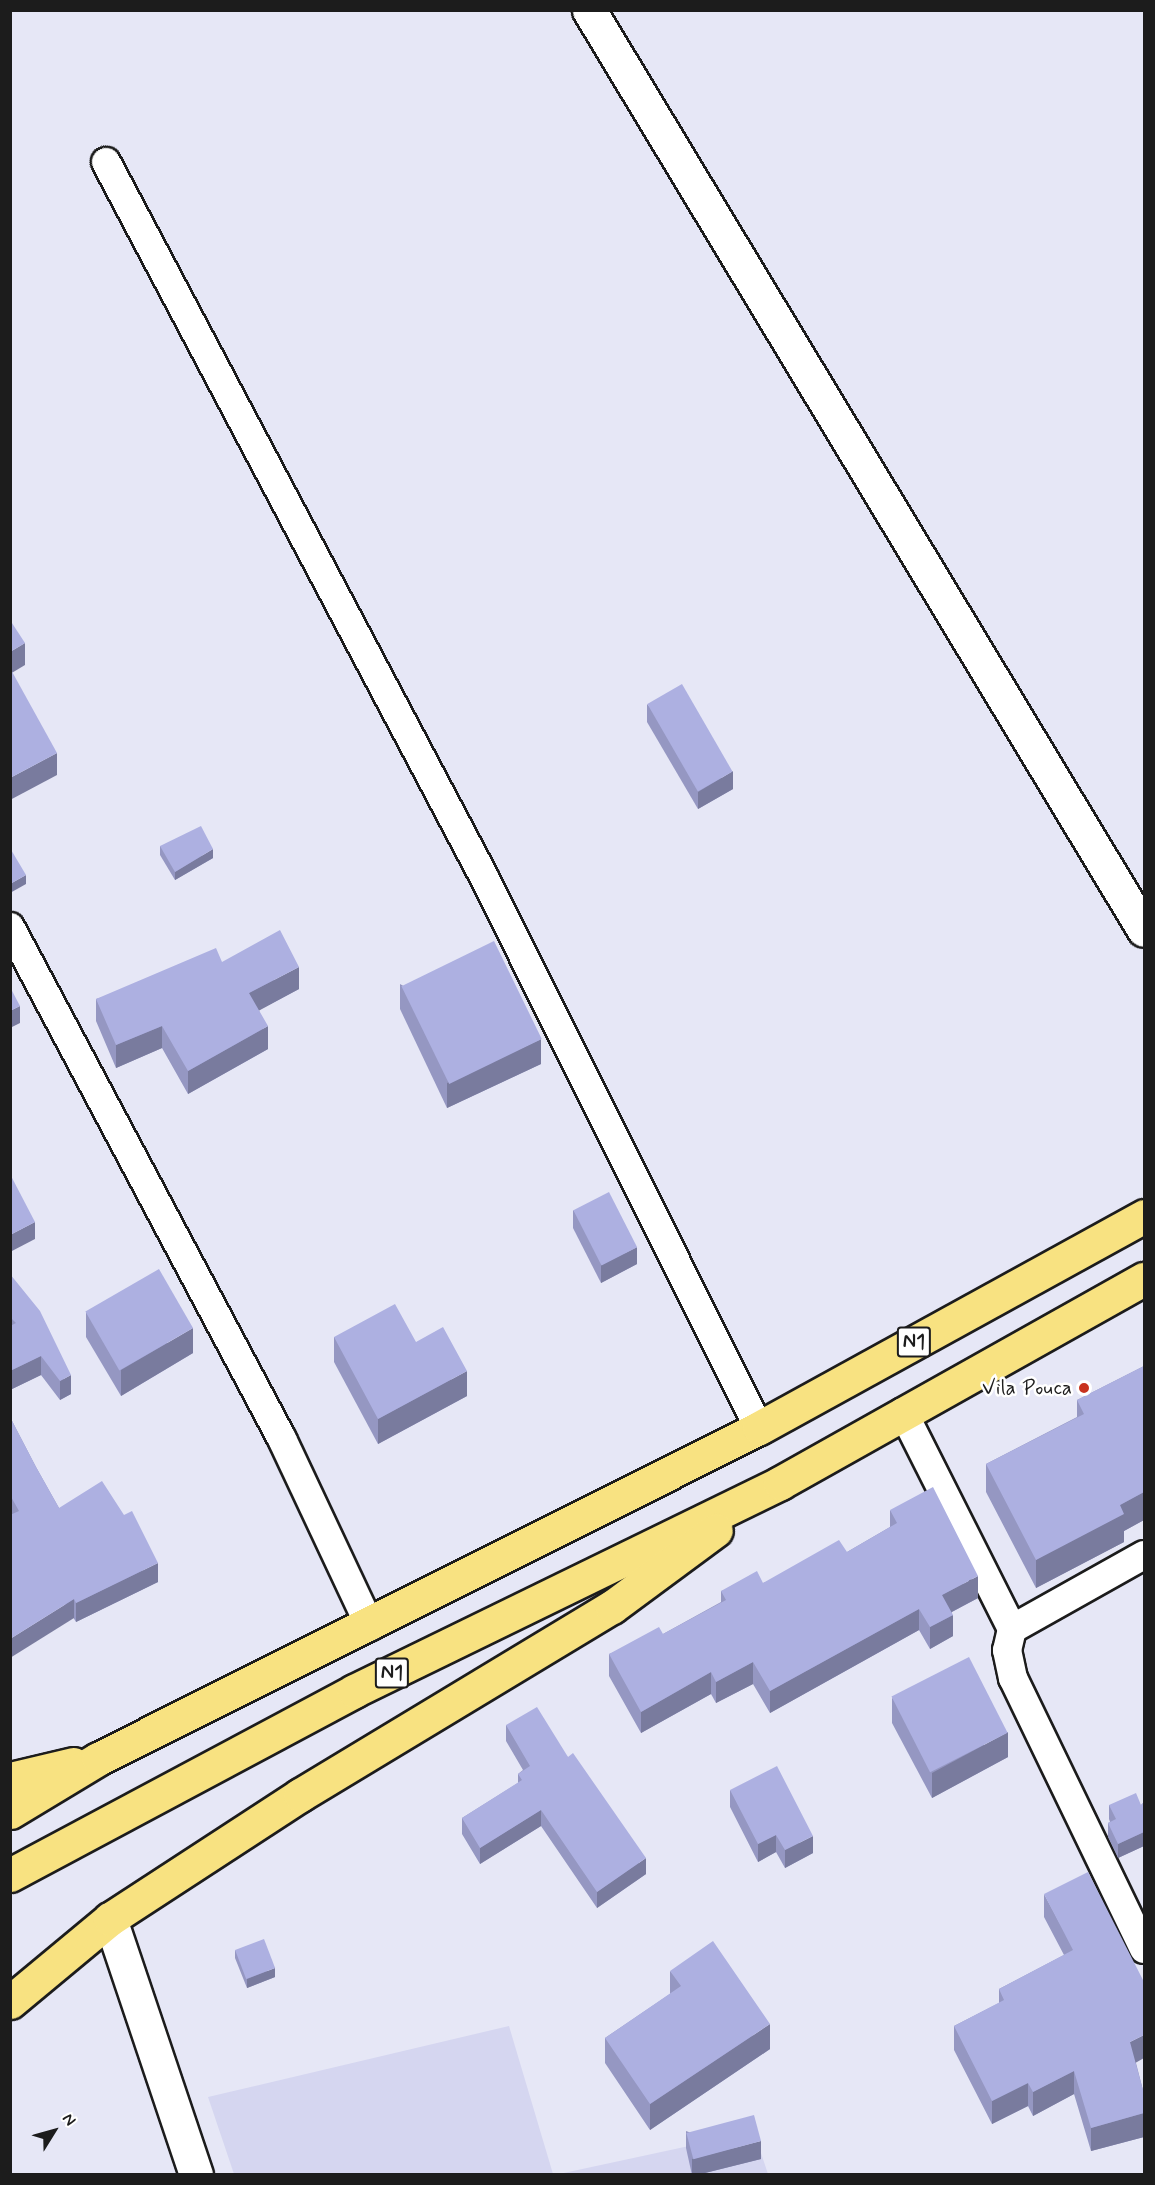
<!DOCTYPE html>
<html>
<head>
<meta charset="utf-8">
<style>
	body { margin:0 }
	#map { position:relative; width:1155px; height:2185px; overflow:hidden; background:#e6e7f6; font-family:Mynerve,sans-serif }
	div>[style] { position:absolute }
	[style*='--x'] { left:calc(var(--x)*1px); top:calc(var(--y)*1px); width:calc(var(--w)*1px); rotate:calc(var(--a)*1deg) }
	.built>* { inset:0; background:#d5d6f0 }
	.roads { filter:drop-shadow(2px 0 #1c1c1c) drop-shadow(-2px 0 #1c1c1c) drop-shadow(0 2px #1c1c1c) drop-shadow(0 -2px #1c1c1c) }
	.minor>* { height:28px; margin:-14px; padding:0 14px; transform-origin:14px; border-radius:14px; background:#fff }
	.tertiary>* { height:33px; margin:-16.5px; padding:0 16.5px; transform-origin:16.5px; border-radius:16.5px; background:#fff }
	.trunk>* { height:33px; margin:-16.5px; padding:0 16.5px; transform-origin:16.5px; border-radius:16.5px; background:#f8e281 }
	.wall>* { inset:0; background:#9597c2 }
	.shaded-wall>* { inset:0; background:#797b9e }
	.building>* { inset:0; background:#adb0e1; transform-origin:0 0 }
	.dots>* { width:16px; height:16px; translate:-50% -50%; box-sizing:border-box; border:3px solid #fff; border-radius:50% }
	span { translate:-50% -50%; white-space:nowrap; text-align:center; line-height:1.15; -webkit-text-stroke:5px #fff; paint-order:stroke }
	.shield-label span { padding:2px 4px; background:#fff; border:2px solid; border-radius:4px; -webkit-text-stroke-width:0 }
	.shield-label { font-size:20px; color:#1c1c1c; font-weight:700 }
	.poi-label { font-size:21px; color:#1c1c1c }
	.right { translate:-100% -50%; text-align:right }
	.frame { position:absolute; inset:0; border:12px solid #1c1c1c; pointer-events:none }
	.north { position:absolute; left:24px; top:2101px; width:60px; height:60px; -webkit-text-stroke:4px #fff; paint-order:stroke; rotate:53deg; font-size:16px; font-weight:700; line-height:24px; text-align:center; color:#1c1c1c }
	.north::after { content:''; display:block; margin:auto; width:21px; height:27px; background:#1c1c1c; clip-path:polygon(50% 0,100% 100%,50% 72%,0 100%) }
</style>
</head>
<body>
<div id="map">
	<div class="built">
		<i style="clip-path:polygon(509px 2026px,553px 2174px,234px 2174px,208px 2097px)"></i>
		<i style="clip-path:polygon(754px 2132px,768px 2174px,559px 2174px)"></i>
	</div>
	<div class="roads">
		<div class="minor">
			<i style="--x:106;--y:162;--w:807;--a:62.13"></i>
			<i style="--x:483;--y:875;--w:618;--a:63.48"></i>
			<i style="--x:10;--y:927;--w:580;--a:62.02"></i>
			<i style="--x:282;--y:1439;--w:207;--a:64.8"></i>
			<i style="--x:903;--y:1412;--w:243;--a:63.3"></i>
			<i style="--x:1012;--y:1629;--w:22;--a:103"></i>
			<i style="--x:1007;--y:1650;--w:29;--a:78"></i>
			<i style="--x:1013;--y:1678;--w:301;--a:64.2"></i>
			<i style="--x:1012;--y:1629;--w:151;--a:-29.3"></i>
		</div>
		<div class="tertiary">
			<i style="--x:589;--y:10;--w:1074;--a:58.9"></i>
			<i style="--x:110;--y:1919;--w:269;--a:71.4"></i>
		</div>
		<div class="trunk">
			<i style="--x:10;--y:1779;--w:65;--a:-13.4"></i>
			<i style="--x:10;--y:1812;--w:103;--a:-31.1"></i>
			<i style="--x:98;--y:1759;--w:739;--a:-26.6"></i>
			<i style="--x:759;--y:1428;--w:440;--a:-28.8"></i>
			<i style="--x:10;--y:1875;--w:390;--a:-28.1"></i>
			<i style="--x:354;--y:1691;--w:474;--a:-26"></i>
			<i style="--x:780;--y:1483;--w:417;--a:-29.3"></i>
			<i style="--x:10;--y:2002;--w:130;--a:-39.7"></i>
			<i style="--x:110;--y:1919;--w:227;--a:-33.1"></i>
			<i style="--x:300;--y:1795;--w:364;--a:-31.1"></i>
			<i style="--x:612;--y:1607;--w:129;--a:-36.5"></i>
		</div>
	</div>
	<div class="wall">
		<i style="clip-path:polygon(647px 704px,733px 789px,698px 809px,647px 722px)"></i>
		<i style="clip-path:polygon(160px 846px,213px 858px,175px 880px,160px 855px)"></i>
		<i style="clip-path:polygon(222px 962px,299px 989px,259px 1010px,268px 1049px,188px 1094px,162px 1048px,116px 1068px,96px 1021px,96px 999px)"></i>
		<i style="clip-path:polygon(400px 984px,541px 1064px,447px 1108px,400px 1009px)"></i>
		<i style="clip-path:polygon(573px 1210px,637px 1264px,601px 1283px,573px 1228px)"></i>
		<i style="clip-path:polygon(10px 1274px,71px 1394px,60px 1400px,41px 1375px,10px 1390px)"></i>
		<i style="clip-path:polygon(86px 1312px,193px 1353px,121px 1396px,86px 1337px)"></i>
		<i style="clip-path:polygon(334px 1337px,416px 1342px,467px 1396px,378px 1444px,334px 1362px)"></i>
		<i style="clip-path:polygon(1144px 1366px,1144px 1520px,1124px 1531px,1124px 1542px,1036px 1588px,986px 1492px,986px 1464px,1077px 1417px,1077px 1400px)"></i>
		<i style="clip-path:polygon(10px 1417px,36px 1467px,59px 1508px,158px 1582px,76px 1622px,10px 1514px)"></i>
		<i style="clip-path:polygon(890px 1510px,978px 1598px,952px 1612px,953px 1636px,930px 1649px,919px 1630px,770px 1713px,753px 1684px,716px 1703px,711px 1694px,641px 1733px,609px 1676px,609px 1654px,663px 1634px,721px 1602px,721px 1591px,763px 1583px,847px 1552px,890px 1527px)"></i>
		<i style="clip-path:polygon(892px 1698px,1008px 1757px,932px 1798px,892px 1723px)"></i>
		<i style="clip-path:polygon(506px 1725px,568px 1757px,646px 1874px,597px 1908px,541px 1826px,480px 1864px,462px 1834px,462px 1818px,518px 1783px,518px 1774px,523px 1770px,506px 1741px)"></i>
		<i style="clip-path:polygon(730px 1790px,813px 1853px,785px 1868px,776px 1852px,758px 1862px,730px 1807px)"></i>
		<i style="clip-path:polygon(1144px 1802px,1144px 1846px,1118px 1858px,1108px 1837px,1108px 1823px,1110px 1822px,1109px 1819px,1109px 1805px,1141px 1805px)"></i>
		<i style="clip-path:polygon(1044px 1894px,1136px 2063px,1144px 2094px,1144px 2137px,1091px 2151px,1074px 2094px,1033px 2116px,1028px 2106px,992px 2124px,954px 2050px,954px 2026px,999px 2003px,999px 1989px,1064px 1955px,1044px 1917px)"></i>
		<i style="clip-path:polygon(235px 1950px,275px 1977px,247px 1988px,235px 1958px)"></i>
		<i style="clip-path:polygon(670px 1971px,770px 2049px,650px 2130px,605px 2063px,605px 2038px,670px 1994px)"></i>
		<i style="clip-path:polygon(686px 2131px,761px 2159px,697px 2175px,692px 2175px,686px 2148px)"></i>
	</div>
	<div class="shaded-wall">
		<i style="clip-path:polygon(25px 643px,25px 665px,10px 674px,10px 652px)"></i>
		<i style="clip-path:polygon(57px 753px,57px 775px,10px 800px,10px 778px)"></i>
		<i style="clip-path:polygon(733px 771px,733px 789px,698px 809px,698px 792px)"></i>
		<i style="clip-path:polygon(213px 849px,213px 858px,175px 880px,175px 872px)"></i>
		<i style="clip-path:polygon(26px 875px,26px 884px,10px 893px,10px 884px)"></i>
		<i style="clip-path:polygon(299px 967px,299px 989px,249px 1016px,249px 993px)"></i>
		<i style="clip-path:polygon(20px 1006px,20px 1023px,10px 1028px,10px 1011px)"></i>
		<i style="clip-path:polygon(162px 1026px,162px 1048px,116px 1068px,116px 1045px)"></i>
		<i style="clip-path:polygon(268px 1026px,268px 1049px,188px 1094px,188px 1071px)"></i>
		<i style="clip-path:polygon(541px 1039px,541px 1064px,447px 1108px,447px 1083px)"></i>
		<i style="clip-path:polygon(35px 1222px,35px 1239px,10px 1252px,10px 1235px)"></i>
		<i style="clip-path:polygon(637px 1247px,637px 1264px,601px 1283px,601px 1265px)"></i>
		<i style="clip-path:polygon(193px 1328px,193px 1353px,121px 1396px,121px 1370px)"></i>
		<i style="clip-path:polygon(41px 1356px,41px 1375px,10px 1390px,10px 1371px)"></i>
		<i style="clip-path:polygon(467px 1371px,467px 1396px,378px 1444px,378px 1419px)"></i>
		<i style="clip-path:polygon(71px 1375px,71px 1394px,60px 1400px,60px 1381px)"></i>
		<i style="clip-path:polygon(1144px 1492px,1144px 1520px,1124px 1531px,1124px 1542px,1036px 1588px,1036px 1560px,1120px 1505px)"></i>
		<i style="clip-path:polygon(158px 1563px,158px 1582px,76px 1622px,76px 1603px)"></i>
		<i style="clip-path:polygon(978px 1576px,978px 1598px,942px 1617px,942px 1595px)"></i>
		<i style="clip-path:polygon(74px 1599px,74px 1618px,10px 1658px,10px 1639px)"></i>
		<i style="clip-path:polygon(919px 1609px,919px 1630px,770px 1713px,770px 1691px)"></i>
		<i style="clip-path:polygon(953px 1615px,953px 1636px,930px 1649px,930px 1627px)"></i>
		<i style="clip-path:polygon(753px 1662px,753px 1684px,716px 1703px,716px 1682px)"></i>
		<i style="clip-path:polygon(711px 1672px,711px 1694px,641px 1733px,641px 1712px)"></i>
		<i style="clip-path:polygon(1008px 1732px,1008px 1757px,932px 1798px,932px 1773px)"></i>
		<i style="clip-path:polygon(541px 1810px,541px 1826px,480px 1864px,480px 1848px)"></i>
		<i style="clip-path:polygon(1144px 1832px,1144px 1846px,1118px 1858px,1118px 1844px)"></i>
		<i style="clip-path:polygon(776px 1835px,776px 1852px,758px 1862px,758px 1844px)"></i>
		<i style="clip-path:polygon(813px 1836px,813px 1853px,785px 1868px,785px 1850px)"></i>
		<i style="clip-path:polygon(646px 1858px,646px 1874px,597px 1908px,597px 1892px)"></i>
		<i style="clip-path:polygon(275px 1968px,275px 1977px,247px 1988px,247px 1979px)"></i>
		<i style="clip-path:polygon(770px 2024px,770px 2049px,650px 2130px,650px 2104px)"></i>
		<i style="clip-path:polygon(1144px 2035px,1144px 2058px,1130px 2066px,1130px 2042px)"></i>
		<i style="clip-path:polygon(1074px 2071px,1074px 2094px,1033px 2116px,1033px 2092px)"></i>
		<i style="clip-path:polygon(1028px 2083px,1028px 2106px,992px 2124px,992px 2101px)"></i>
		<i style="clip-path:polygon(1144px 2113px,1144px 2137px,1091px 2151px,1091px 2128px)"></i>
		<i style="clip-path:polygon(761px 2141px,761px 2159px,697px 2175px,692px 2175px,692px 2159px)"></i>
	</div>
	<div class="building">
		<i style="clip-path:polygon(10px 620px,25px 643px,10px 652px)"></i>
		<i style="clip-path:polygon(10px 668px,57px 753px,10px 778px)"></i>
		<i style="left:682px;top:684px;width:101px;height:40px;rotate:60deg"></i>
		<i style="clip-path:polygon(201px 826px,213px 849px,175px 872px,160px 846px)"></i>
		<i style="clip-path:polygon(10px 848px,26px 875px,10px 884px)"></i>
		<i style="clip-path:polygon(280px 930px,299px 967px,249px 993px,268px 1026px,188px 1071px,162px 1026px,116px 1045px,96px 999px,216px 948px,222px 962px)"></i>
		<i style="left:494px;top:941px;width:109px;height:103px;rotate:64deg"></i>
		<i style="clip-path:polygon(10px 987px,20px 1006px,10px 1011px)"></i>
		<i style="clip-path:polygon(10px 1174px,35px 1222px,10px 1235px)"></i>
		<i style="left:609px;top:1192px;width:62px;height:40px;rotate:63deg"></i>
		<i style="left:159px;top:1269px;width:68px;height:85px;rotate:60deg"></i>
		<i style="clip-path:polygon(10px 1274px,40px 1311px,71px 1375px,60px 1381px,41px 1356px,10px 1371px,10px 1326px,16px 1323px,10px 1317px)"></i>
		<i style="clip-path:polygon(395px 1304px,416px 1342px,443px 1327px,467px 1371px,378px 1419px,334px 1337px)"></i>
		<i style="clip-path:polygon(1144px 1366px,1144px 1492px,1120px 1505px,1124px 1514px,1036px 1560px,986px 1464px,1084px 1414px,1077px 1400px)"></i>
		<i style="clip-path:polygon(10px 1417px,36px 1467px,59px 1508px,102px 1481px,124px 1515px,132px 1511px,158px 1563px,76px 1603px,74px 1599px,10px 1639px,10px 1515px,19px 1511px,10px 1495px)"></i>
		<i style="clip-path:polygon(933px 1487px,978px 1576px,942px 1595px,953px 1615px,930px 1627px,919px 1609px,770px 1691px,753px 1662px,716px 1682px,711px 1672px,641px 1712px,609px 1654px,659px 1627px,663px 1634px,726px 1600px,721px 1591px,757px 1571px,763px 1583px,839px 1540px,847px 1552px,897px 1523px,890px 1510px)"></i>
		<i style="left:969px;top:1657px;width:85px;height:87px;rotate:63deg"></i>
		<i style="clip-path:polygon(537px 1707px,568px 1757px,573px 1753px,646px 1858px,597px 1892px,541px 1810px,480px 1848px,462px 1818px,522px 1780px,518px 1774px,530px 1766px,506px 1725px)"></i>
		<i style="clip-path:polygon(777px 1766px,813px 1836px,785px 1850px,776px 1835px,758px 1844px,730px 1790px)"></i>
		<i style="clip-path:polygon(1136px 1793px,1141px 1805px,1144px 1802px,1144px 1832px,1118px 1844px,1108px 1823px,1116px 1819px,1109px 1805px)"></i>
		<i style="clip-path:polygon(1088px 1872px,1144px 1982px,1144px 2035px,1130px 2042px,1144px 2094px,1144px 2113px,1091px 2128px,1074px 2071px,1033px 2092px,1028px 2083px,992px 2101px,954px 2026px,1004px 2000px,999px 1989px,1073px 1950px,1044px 1894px)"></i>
		<i style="left:264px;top:1939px;width:31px;height:31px;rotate:69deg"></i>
		<i style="clip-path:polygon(713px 1941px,770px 2024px,650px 2104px,605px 2038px,681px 1986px,670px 1971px)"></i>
		<i style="left:754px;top:2115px;width:27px;height:70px;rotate:75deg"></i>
	</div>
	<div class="dots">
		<i style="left:1084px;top:1388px;background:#c8321e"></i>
	</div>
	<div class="shield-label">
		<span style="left:914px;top:1342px">N1</span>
		<span style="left:392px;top:1673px">N1</span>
	</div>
	<div class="poi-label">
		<span class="right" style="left:1072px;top:1388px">Vila Pouca</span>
	</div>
	<div class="frame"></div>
	<div class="north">N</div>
</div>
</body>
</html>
